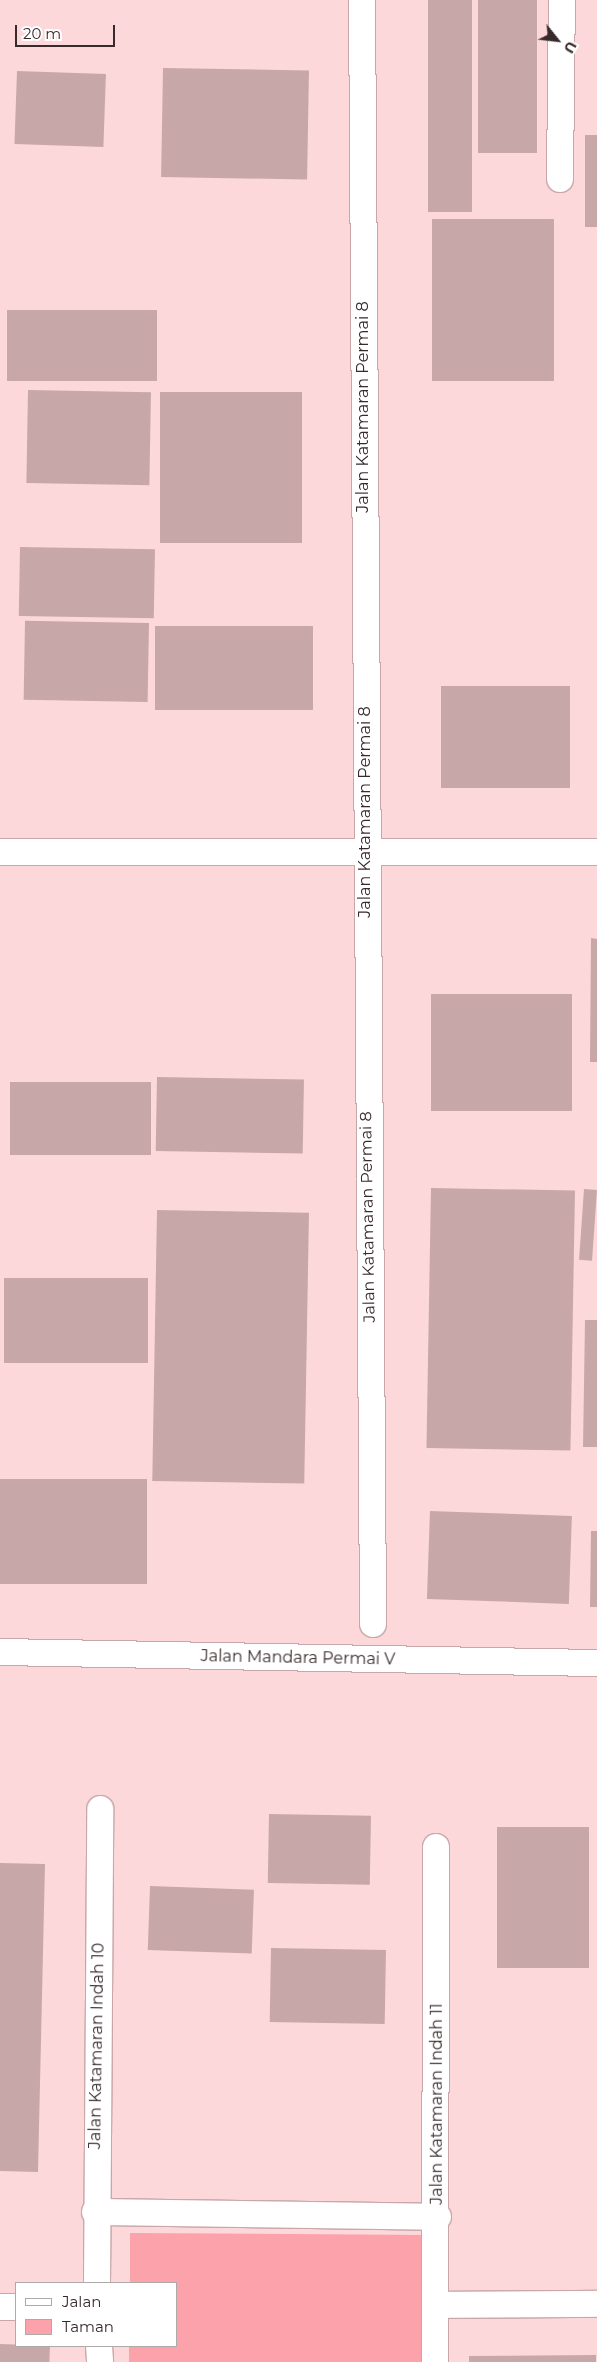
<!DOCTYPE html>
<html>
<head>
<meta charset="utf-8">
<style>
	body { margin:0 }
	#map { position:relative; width:597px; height:2362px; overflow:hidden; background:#fcd8db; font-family:Montserrat,sans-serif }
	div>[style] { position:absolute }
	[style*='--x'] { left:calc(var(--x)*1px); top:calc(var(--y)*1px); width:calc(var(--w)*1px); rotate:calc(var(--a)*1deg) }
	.green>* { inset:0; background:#fba2aa }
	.building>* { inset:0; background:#c8a7a9; transform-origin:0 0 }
	.roads { filter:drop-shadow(1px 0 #c9a7a9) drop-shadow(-1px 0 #c9a7a9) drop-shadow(0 1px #c9a7a9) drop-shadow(0 -1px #c9a7a9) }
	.street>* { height:26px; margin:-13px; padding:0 13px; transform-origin:13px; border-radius:13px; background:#fff }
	span { translate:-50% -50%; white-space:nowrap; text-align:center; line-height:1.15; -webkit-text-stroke:4px #fff; paint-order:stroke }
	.street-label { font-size:16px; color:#382a2b }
	.legend { position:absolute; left:15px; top:2282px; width:162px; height:65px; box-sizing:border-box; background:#fff; border:1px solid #afaaaa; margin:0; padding:6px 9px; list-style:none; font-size:15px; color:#382a2b }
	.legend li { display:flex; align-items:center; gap:10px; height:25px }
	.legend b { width:25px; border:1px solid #afaaaa }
	.north { position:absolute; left:532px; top:15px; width:50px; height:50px; -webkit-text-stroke:4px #fff; paint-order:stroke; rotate:119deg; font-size:14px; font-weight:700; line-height:20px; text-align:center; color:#382a2b }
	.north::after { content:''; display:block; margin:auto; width:18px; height:22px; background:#382a2b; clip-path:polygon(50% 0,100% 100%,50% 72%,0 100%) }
	.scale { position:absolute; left:15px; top:25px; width:100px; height:22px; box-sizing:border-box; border:2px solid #382a2b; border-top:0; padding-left:6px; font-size:15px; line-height:18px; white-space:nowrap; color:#382a2b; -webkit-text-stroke:4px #fff; paint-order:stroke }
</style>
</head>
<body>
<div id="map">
	<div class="green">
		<i style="clip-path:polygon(130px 2233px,426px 2235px,423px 2362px,129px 2362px,129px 2346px,176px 2346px,176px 2283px,130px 2283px)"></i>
	</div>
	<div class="building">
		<i style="left:428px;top:0;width:44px;height:212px"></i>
		<i style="left:478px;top:0;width:59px;height:153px"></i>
		<i style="left:163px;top:68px;width:146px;height:109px;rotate:1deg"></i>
		<i style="left:17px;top:71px;width:89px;height:73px;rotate:2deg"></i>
		<i style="left:585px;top:135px;width:12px;height:92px"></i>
		<i style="left:554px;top:219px;width:162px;height:122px;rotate:90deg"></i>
		<i style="left:157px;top:310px;width:71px;height:150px;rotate:90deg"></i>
		<i style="left:28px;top:390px;width:123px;height:93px;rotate:1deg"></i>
		<i style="left:160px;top:392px;width:142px;height:151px"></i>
		<i style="left:20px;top:547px;width:135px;height:69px;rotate:1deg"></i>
		<i style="left:149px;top:623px;width:79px;height:124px;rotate:91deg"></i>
		<i style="left:155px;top:626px;width:158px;height:84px"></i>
		<i style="left:570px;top:686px;width:102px;height:129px;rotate:90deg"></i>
		<i style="clip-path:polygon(591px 938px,597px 939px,597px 1062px,590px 1062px)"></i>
		<i style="left:572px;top:994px;width:117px;height:141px;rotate:90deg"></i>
		<i style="left:157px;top:1077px;width:147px;height:74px;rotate:1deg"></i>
		<i style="left:10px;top:1082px;width:141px;height:73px"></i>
		<i style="left:431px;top:1188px;width:144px;height:260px;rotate:1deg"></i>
		<i style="left:584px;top:1189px;width:13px;height:71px;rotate:4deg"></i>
		<i style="left:157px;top:1210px;width:152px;height:271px;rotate:1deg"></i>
		<i style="left:4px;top:1278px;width:144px;height:85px"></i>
		<i style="clip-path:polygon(585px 1320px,597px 1320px,597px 1447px,583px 1447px)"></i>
		<i style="left:147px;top:1479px;width:105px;height:147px;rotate:90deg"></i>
		<i style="left:430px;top:1511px;width:142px;height:88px;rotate:2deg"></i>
		<i style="clip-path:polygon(591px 1531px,597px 1531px,597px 1607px,590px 1607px)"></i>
		<i style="left:269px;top:1814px;width:102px;height:69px;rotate:1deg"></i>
		<i style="left:589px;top:1827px;width:141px;height:92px;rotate:90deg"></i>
		<i style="clip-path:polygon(0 1863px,45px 1864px,38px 2172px,0 2171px)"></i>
		<i style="left:150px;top:1886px;width:104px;height:64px;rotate:2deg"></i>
		<i style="left:271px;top:1948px;width:115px;height:74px;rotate:1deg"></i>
		<i style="left:0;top:2344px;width:50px;height:18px;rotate:2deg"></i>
		<i style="clip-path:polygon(596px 2355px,596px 2362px,469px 2362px,469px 2356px)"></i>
	</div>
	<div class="roads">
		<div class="street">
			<i style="--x:362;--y:0;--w:1624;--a:89.61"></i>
			<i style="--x:560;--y:179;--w:179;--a:-89.4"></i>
			<i style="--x:0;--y:852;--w:597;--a:0"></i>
			<i style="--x:0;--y:1652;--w:597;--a:1.06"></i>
			<i style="--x:95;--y:2212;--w:343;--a:0.8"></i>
			<i style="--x:97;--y:2283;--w:474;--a:-89.6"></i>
			<i style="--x:438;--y:2305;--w:159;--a:-0.4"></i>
			<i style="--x:0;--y:2307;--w:16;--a:0"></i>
			<i style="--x:99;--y:2346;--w:16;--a:86"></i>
			<i style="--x:435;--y:2362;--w:515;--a:-89.89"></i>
		</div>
	</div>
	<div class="street-label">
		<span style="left:363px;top:407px;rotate:-90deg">Jalan Katamaran Permai 8</span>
		<span style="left:365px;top:812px;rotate:-90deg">Jalan Katamaran Permai 8</span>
		<span style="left:368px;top:1217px;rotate:-91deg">Jalan Katamaran Permai 8</span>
		<span style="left:298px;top:1658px;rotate:1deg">Jalan Mandara Permai V</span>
		<span style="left:97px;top:2046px;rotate:-89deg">Jalan Katamaran Indah 10</span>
		<span style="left:437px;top:2104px;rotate:-90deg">Jalan Katamaran Indah 11</span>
	</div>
	<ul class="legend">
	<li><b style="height:6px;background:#fff"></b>Jalan</li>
	<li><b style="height:14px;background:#fba2aa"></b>Taman</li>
	</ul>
	<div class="north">U</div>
	<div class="scale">20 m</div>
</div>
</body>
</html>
